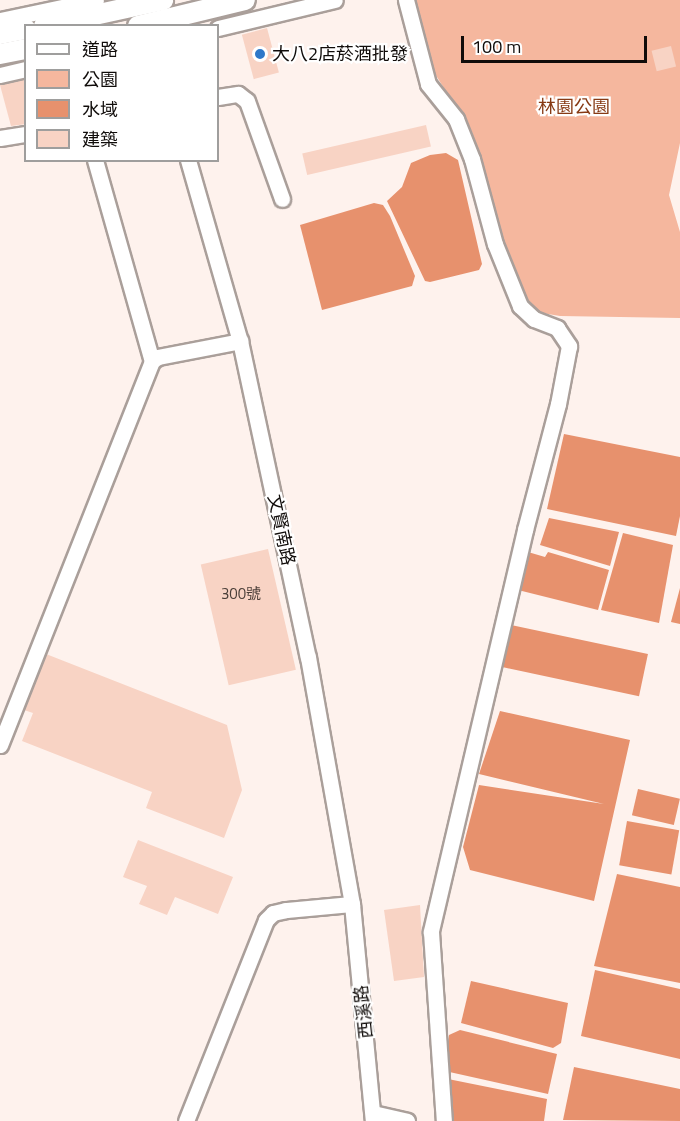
<!DOCTYPE html>
<html>
<head>
<meta charset="utf-8">
<style>
	body { margin:0 }
	#map { position:relative; width:680px; height:1121px; overflow:hidden; background:#fef2ed; font-family:"Titillium Web","Noto Sans TC",sans-serif }
	div>[style] { position:absolute }
	[style*='--x'] { left:calc(var(--x)*1px); top:calc(var(--y)*1px); width:calc(var(--w)*1px); rotate:calc(var(--a)*1deg) }
	.green>* { inset:0; background:#f5b79e }
	.water>* { inset:0; background:#e7916d; transform-origin:0 0 }
	.building>* { inset:0; background:#f8d3c4; transform-origin:0 0 }
	.roads { filter:drop-shadow(2px 0 #aa9f9a) drop-shadow(-2px 0 #aa9f9a) drop-shadow(0 2px #aa9f9a) drop-shadow(0 -2px #aa9f9a) }
	.minor>* { height:15px; margin:-7.5px; padding:0 7.5px; transform-origin:7.5px; border-radius:7.5px; background:#fff }
	.major>* { height:20px; margin:-10px; padding:0 10px; transform-origin:10px; border-radius:10px; background:#fff }
	.dots>* { width:16px; height:16px; translate:-50% -50%; box-sizing:border-box; border:3px solid #fff; border-radius:50% }
	span { translate:-50% -50%; white-space:nowrap; text-align:center; line-height:1.15; -webkit-text-stroke:4.5px #fff; paint-order:stroke }
	.number-label { font-size:15px; color:#4a3e38 }
	.number-label span { -webkit-text-stroke-width:0 }
	.poi-label { font-size:18px; color:#100c0a }
	.left { translate:0 -50%; text-align:left }
	.park-label { font-size:18px; color:#873a14 }
	.street-label { font-size:18px; color:#100c0a }
	.legend { position:absolute; left:24px; top:24px; width:195px; height:138px; box-sizing:border-box; background:#fff; border:2px solid #9f9e9d; margin:0; padding:8px 10px; list-style:none; font-size:18px; color:#100c0a }
	.legend li { display:flex; align-items:center; gap:12px; height:30px }
	.legend b { width:30px; border:2px solid #9f9e9d }
	.scale { position:absolute; left:461px; top:36px; width:186px; height:27px; box-sizing:border-box; border:3px solid #100c0a; border-top:0; padding-left:8px; font-size:18px; line-height:21px; white-space:nowrap; color:#100c0a; -webkit-text-stroke:4px #fff; paint-order:stroke }
</style>
</head>
<body>
<div id="map">
	<div class="green">
		<i style="clip-path:polygon(413px 0,680px 0,680px 143px,669px 195px,680px 232px,680px 318px,560px 316px,530px 311px,497px 226px,472px 132px,428px 63px,425px 38px)"></i>
	</div>
	<div class="water">
		<i style="clip-path:polygon(446px 153px,458px 160px,482px 264px,479px 270px,430px 282px,425px 281px,387px 201px,402px 187px,411px 163px,430px 155px)"></i>
		<i style="clip-path:polygon(374px 203px,383px 205px,390px 216px,415px 276px,412px 286px,322px 310px,300px 225px)"></i>
		<i style="clip-path:polygon(564px 434px,680px 457px,680px 516px,676px 536px,547px 509px)"></i>
		<i style="clip-path:polygon(549px 518px,619px 532px,610px 566px,540px 545px)"></i>
		<i style="clip-path:polygon(623px 533px,673px 545px,659px 623px,601px 610px)"></i>
		<i style="clip-path:polygon(528px 552px,545px 557px,548px 552px,609px 570px,598px 610px,518px 590px)"></i>
		<i style="clip-path:polygon(680px 588px,680px 624px,671px 622px)"></i>
		<i style="left:511px;top:625px;width:140px;height:43px;rotate:12deg"></i>
		<i style="clip-path:polygon(500px 711px,630px 740px,594px 901px,470px 870px,463px 847px,479px 785px,604px 804px,479px 774px)"></i>
		<i style="left:638px;top:789px;width:43px;height:27px;rotate:13deg"></i>
		<i style="left:627px;top:821px;width:53px;height:45px;rotate:10deg"></i>
		<i style="clip-path:polygon(617px 874px,680px 887px,680px 983px,594px 966px)"></i>
		<i style="clip-path:polygon(595px 970px,680px 989px,680px 1059px,581px 1036px)"></i>
		<i style="clip-path:polygon(471px 981px,568px 1003px,561px 1043px,553px 1048px,461px 1023px)"></i>
		<i style="clip-path:polygon(460px 1030px,557px 1054px,548px 1094px,445px 1071px,449px 1035px)"></i>
		<i style="clip-path:polygon(574px 1067px,680px 1089px,680px 1121px,563px 1120px)"></i>
		<i style="clip-path:polygon(448px 1079px,547px 1099px,544px 1121px,452px 1121px)"></i>
	</div>
	<div class="building">
		<i style="left:267px;top:28px;width:46px;height:26px;rotate:75deg"></i>
		<i style="left:671px;top:46px;width:21px;height:20px;rotate:76deg"></i>
		<i style="clip-path:polygon(26px 79px,26px 124px,11px 126px,0 85px)"></i>
		<i style="left:426px;top:125px;width:22px;height:127px;rotate:77deg"></i>
		<i style="left:268px;top:549px;width:124px;height:69px;rotate:77deg"></i>
		<i style="clip-path:polygon(46px 654px,227px 725px,242px 790px,224px 838px,146px 808px,152px 792px,22px 741px,33px 713px,24px 710px)"></i>
		<i style="clip-path:polygon(138px 840px,233px 877px,218px 914px,175px 897px,167px 915px,139px 904px,147px 886px,123px 877px)"></i>
		<i style="clip-path:polygon(420px 905px,424px 977px,394px 981px,384px 910px)"></i>
	</div>
	<div class="roads">
		<div class="minor">
			<i style="--x:406;--y:0;--w:87;--a:75.3"></i>
			<i style="--x:428;--y:84;--w:45;--a:51.3"></i>
			<i style="--x:456;--y:119;--w:43;--a:68.2"></i>
			<i style="--x:472;--y:159;--w:88;--a:74.9"></i>
			<i style="--x:495;--y:244;--w:67;--a:68"></i>
			<i style="--x:520;--y:306;--w:19;--a:43"></i>
			<i style="--x:534;--y:319;--w:25;--a:21"></i>
			<i style="--x:557;--y:328;--w:22;--a:56"></i>
			<i style="--x:569;--y:346;--w:59;--a:100.7"></i>
			<i style="--x:558;--y:404;--w:130;--a:104.7"></i>
			<i style="--x:525;--y:530;--w:413;--a:103.2"></i>
			<i style="--x:431;--y:932;--w:189;--a:86.1"></i>
			<i style="--x:0;--y:20;--w:98;--a:-11.8"></i>
			<i style="--x:218;--y:28;--w:120;--a:-13.5"></i>
			<i style="--x:0;--y:75;--w:27;--a:-13"></i>
			<i style="--x:218;--y:97;--w:20;--a:-9"></i>
			<i style="--x:238;--y:94;--w:11;--a:38"></i>
			<i style="--x:247;--y:101;--w:104;--a:70.3"></i>
			<i style="--x:0;--y:138;--w:26;--a:-9"></i>
			<i style="--x:95;--y:160;--w:209;--a:74.2"></i>
			<i style="--x:188;--y:160;--w:188;--a:74"></i>
			<i style="--x:240;--y:341;--w:323;--a:77.9"></i>
			<i style="--x:308;--y:657;--w:251;--a:79.9"></i>
			<i style="--x:352;--y:904;--w:218;--a:84.5"></i>
			<i style="--x:0;--y:745;--w:413;--a:-68.4"></i>
			<i style="--x:152;--y:361;--w:7;--a:-34"></i>
			<i style="--x:158;--y:357;--w:84;--a:-11"></i>
			<i style="--x:373;--y:1113;--w:35;--a:13"></i>
			<i style="--x:186;--y:1121;--w:216;--a:-68.3"></i>
			<i style="--x:266;--y:920;--w:10;--a:-45"></i>
			<i style="--x:273;--y:913;--w:13;--a:-13"></i>
			<i style="--x:286;--y:910;--w:66;--a:-5.2"></i>
		</div>
		<div class="major">
			<i style="--x:44;--y:26;--w:122;--a:-12.3"></i>
			<i style="--x:138;--y:26;--w:110;--a:-13.7"></i>
			<i style="--x:0;--y:34;--w:26;--a:-11"></i>
			<i style="--x:0;--y:54;--w:26;--a:-11"></i>
		</div>
	</div>
	<div class="dots">
		<i style="left:260px;top:54px;background:#2e78c9"></i>
	</div>
	<div class="number-label">
		<span style="left:241px;top:594px">300號</span>
	</div>
	<div class="poi-label">
		<span class="left" style="left:272px;top:54px">大八2店菸酒批發</span>
	</div>
	<div class="park-label">
		<span style="left:574px;top:107px">林園公園</span>
	</div>
	<div class="street-label">
		<span style="left:281px;top:530px;rotate:78deg">文賢南路</span>
		<span style="left:364px;top:1012px;rotate:-96deg">西溪路</span>
	</div>
	<ul class="legend">
	<li><b style="height:8px;background:#fff"></b>道路</li>
	<li><b style="height:16px;background:#f5b79e"></b>公園</li>
	<li><b style="height:16px;background:#e7916d"></b>水域</li>
	<li><b style="height:16px;background:#f8d3c4"></b>建築</li>
	</ul>
	<div class="scale">100 m</div>
</div>
</body>
</html>
